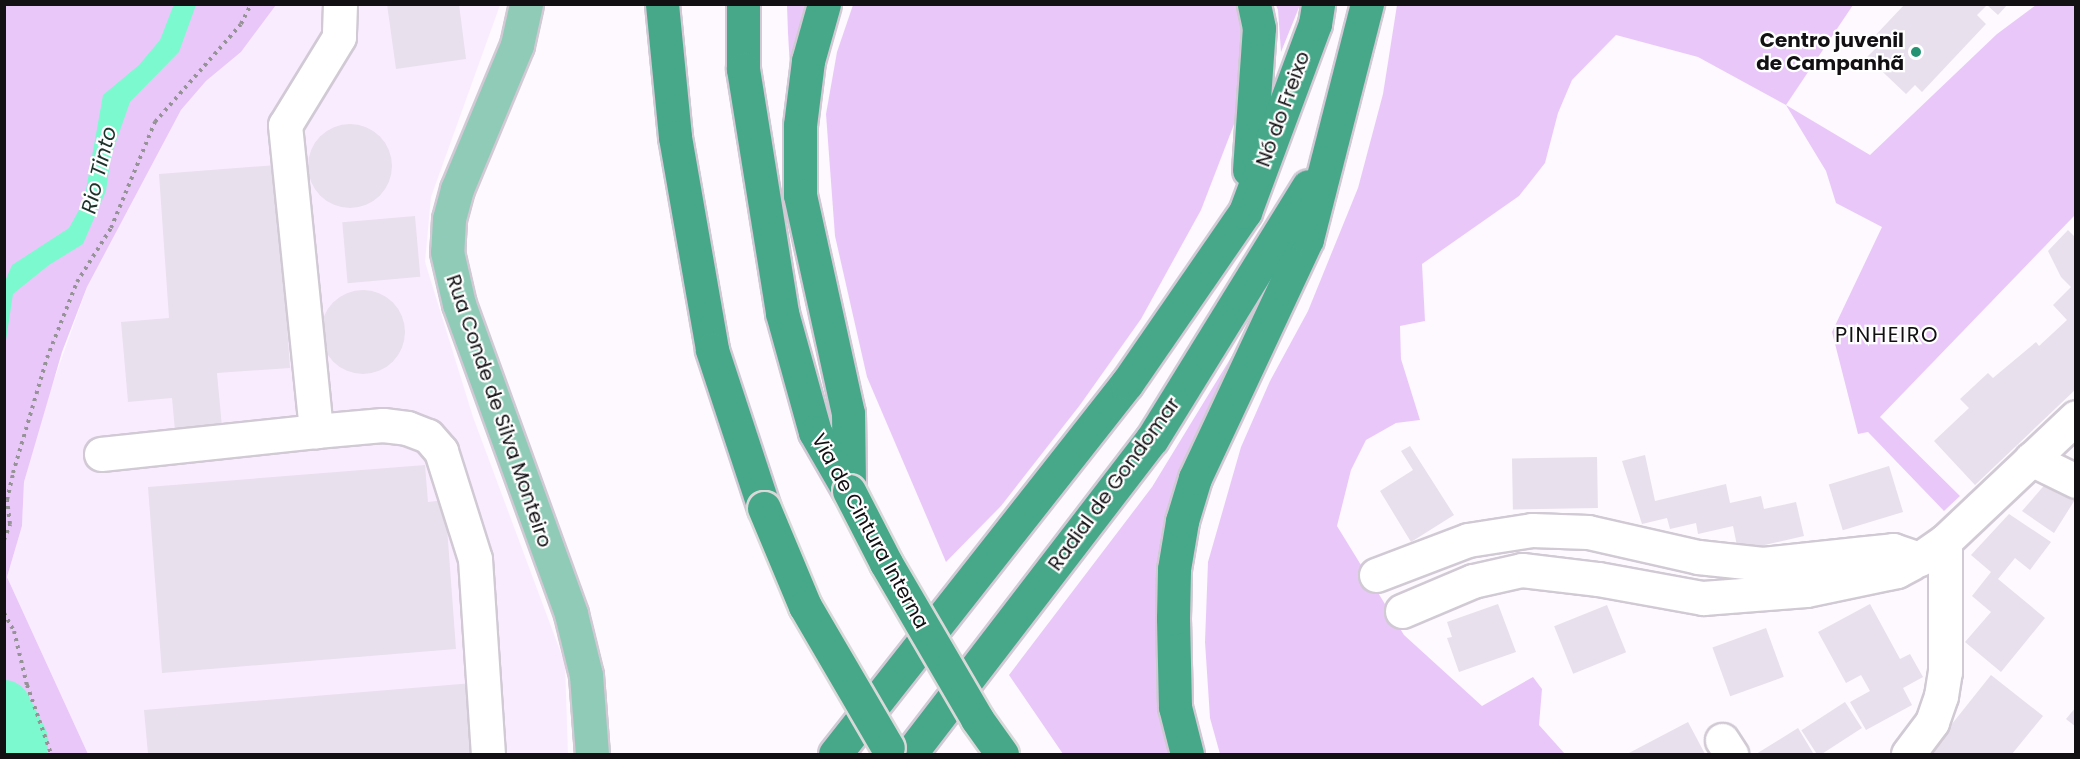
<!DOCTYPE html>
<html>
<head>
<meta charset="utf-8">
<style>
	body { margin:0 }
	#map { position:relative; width:2080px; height:759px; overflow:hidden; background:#fdf9fe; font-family:Poppins,sans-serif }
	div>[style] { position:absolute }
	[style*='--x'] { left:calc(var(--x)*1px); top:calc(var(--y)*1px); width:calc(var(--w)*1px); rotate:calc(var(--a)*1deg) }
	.built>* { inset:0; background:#f9ecff }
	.green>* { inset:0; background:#e9c8f9 }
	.water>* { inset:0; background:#7df9cf }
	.river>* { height:54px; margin:-27px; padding:0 27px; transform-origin:27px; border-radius:27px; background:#7df9cf }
	.building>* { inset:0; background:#e8e0ec; transform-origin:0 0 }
	.round { border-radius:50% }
	.path>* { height:4px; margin-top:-2px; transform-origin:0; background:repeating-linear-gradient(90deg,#969397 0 3px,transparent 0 7.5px) }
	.roads { filter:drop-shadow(2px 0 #d1cad5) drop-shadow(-2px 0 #d1cad5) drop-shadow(0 2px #d1cad5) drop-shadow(0 -2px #d1cad5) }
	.minor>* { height:33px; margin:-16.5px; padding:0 16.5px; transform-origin:16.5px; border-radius:16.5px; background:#fff }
	.major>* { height:33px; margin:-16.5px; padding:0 16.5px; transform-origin:16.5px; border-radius:16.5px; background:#90cbb8 }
	.highway>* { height:33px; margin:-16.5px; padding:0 16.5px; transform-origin:16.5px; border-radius:16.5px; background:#46a889 }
	.bridges { filter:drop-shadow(2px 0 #d9d9d9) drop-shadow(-2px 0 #d9d9d9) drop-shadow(0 2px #d9d9d9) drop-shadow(0 -2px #d9d9d9) }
	.highway-bridge>* { height:33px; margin:-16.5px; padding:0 16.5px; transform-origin:16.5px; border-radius:16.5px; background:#46a889 }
	.dots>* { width:16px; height:16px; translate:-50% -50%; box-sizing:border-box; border:3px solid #fff; border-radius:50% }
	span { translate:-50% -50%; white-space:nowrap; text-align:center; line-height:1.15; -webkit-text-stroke:4.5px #fff; paint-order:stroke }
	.poi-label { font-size:20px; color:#131014; font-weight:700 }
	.right { translate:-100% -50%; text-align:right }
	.street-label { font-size:20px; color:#131014 }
	.water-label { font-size:21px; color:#1c322a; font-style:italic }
	.neighbourhood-label { font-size:21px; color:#131014; letter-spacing:1.5px }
	.frame { position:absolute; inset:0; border:6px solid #131014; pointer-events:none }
</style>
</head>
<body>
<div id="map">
	<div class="built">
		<i style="clip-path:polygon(276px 5px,500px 5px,431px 197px,425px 262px,473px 417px,565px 664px,568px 754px,88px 754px,7px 577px,22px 526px,24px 482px,44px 408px,87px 287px,181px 110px,206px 81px,241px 52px)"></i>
	</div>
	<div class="green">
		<i style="clip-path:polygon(4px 5px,276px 5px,241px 52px,206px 81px,181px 110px,87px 287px,62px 352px,24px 482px,22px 526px,7px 577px,88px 754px,5px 754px)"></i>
		<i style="clip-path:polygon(787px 5px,815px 5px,792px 102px,788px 33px)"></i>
		<i style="clip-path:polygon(853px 5px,1238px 5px,1245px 48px,1243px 101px,1201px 210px,1141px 319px,1080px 405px,1001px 506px,946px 562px,867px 377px,835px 236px,826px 114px,837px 52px)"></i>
		<i style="clip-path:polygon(1276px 5px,1300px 5px,1281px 52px,1278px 10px)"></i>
		<i style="clip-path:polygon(1397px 5px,1853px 5px,1786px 105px,1870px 155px,1997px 34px,2036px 5px,2075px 5px,2075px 215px,1880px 417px,1960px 496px,1944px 511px,1868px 432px,1858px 434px,1832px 332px,1882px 227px,1836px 203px,1826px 171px,1786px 105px,1698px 57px,1616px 35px,1572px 80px,1558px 113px,1545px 163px,1519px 196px,1422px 264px,1425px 321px,1400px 326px,1401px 359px,1420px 420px,1396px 423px,1366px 440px,1351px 470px,1337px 526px,1404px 635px,1482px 706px,1533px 677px,1542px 689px,1539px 725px,1565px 754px,1220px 754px,1210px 718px,1205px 642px,1208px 562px,1241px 447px,1270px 381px,1308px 311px,1358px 188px,1383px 94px)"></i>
		<i style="clip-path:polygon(1257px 315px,1179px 495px,1178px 754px,1063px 754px,1009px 675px,1152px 487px)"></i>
	</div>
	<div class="water">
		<i style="clip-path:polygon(174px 4px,196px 5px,179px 52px,130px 102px,111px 156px,106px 191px,83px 244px,49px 265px,13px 294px,5px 347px,5px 281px,12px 265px,69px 228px,84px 201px,103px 95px,139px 65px,160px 40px)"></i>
	</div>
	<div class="river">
		<i style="--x:4;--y:707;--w:38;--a:63"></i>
		<i style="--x:21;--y:741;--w:13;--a:94"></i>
	</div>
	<div class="building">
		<i style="clip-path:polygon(387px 4px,459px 4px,466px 59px,396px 69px)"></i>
		<i style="clip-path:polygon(1905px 4px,2008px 4px,1998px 15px,1987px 5px,1977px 15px,1986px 24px,1922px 92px,1915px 85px,1906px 94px,1867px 57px,1877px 47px,1870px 41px)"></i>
		<i class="round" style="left:308px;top:124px;width:84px;height:84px"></i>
		<i style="clip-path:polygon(276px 165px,290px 368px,217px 373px,222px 427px,175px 431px,172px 398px,128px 402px,121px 322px,169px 318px,159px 174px)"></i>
		<i style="left:415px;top:216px;width:61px;height:73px;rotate:85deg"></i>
		<i style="clip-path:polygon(2068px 230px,2076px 238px,2076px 389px,1975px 485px,1934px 441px,1969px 408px,1960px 399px,1988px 373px,1993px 378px,2036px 342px,2039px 346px,2067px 320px,2053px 305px,2071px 287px,2061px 277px,2048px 251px)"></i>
		<i class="round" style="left:321px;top:290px;width:84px;height:84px"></i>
		<i style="clip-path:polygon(1410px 446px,1454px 515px,1411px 542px,1380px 491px,1413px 470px,1401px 451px)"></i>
		<i style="clip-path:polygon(1645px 455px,1655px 501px,1726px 484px,1730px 503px,1761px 496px,1764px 509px,1796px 502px,1804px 536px,1738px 551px,1733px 526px,1698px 534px,1696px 523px,1670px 529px,1667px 518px,1642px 524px,1622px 461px)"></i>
		<i style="left:1597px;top:457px;width:51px;height:85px;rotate:89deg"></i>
		<i style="clip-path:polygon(425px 465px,428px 502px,445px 500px,456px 649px,162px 673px,148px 487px)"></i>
		<i style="left:1889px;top:466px;width:48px;height:63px;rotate:73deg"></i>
		<i style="clip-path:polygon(2048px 481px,2076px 498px,2054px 533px,2022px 511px)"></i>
		<i style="clip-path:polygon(2009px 514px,2051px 542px,2030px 570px,2015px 558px,1998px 579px,2045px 618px,2001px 672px,1965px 642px,1991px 612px,1972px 596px,1991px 572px,1971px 555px)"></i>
		<i style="clip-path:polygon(1498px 604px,1516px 652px,1459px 672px,1447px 638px,1452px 637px,1447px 622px)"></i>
		<i style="clip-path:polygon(1870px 604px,1900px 659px,1910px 654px,1923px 677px,1903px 688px,1912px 705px,1866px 730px,1850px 702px,1870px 691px,1861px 675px,1846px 683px,1818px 632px)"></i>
		<i style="left:1607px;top:605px;width:51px;height:57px;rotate:68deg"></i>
		<i style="left:1766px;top:628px;width:52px;height:57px;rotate:70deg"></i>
		<i style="clip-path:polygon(1991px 675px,2043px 716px,2012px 754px,1928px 754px)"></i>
		<i style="clip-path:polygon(473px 683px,478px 754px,148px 754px,144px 710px)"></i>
		<i style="left:1845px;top:702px;width:31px;height:52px;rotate:57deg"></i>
		<i style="clip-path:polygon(2076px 707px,2076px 727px,2066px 719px)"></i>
		<i style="clip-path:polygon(1688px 722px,1705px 754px,1627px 754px)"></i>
		<i style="clip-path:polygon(1798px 728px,1813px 753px,1756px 754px)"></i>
	</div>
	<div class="path">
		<i style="--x:4;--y:540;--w:17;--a:-69"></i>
		<i style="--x:10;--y:524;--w:24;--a:-97"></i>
		<i style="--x:7;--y:500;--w:28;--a:-77"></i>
		<i style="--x:13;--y:473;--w:120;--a:-73.5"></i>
		<i style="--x:47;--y:358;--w:82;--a:-68.5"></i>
		<i style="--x:77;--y:282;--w:64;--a:-57.8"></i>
		<i style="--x:111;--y:228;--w:115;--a:-67.5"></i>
		<i style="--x:155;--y:122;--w:130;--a:-48.7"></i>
		<i style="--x:241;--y:24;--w:22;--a:-63"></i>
		<i style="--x:4;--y:613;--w:21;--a:61"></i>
		<i style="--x:14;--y:631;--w:56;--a:76.5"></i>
		<i style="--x:27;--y:685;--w:73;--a:70.8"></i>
	</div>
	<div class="roads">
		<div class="minor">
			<i style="--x:340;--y:4;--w:33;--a:92"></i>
			<i style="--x:339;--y:37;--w:103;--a:121.5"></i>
			<i style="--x:285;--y:125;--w:308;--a:84.2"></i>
			<i style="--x:316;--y:431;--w:67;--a:-5.1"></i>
			<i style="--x:383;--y:425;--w:24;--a:7"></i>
			<i style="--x:407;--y:428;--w:22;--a:21"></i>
			<i style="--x:428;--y:436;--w:20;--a:49"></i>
			<i style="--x:441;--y:451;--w:113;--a:72.5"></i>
			<i style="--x:475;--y:559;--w:195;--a:86.2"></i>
			<i style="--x:101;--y:454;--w:216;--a:-6.1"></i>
			<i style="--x:2031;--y:459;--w:50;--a:26.1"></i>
			<i style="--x:1376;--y:575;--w:98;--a:-20.8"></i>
			<i style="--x:1468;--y:540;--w:65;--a:-8.9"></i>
			<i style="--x:1532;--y:530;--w:56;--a:2"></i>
			<i style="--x:1588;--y:532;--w:113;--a:12.8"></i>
			<i style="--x:1698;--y:557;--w:65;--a:6.1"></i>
			<i style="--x:1763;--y:564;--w:131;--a:-6.1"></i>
			<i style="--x:1893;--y:550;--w:28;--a:19"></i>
			<i style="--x:1919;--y:559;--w:32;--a:-35"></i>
			<i style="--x:1402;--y:611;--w:77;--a:-22.9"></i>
			<i style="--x:1473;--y:581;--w:50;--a:-12.7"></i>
			<i style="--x:1522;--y:570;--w:77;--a:6.8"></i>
			<i style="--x:1598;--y:579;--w:107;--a:10.3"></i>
			<i style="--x:1703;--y:598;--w:103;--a:-4.4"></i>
			<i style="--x:1806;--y:590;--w:93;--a:-11.8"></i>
			<i style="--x:1897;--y:571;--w:17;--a:-28"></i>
			<i style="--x:1722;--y:740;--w:17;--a:57"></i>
			<i style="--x:1908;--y:754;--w:40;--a:-53"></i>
			<i style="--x:1932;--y:722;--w:28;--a:-71"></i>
			<i style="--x:1941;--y:696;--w:24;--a:-81"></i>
			<i style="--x:1945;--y:672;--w:131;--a:-90"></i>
			<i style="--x:1945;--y:541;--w:180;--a:-43.4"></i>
		</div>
		<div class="major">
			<i style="--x:526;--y:4;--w:42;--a:102.4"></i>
			<i style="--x:517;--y:45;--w:156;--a:112.6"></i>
			<i style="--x:457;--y:189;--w:31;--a:105"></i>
			<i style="--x:449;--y:219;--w:33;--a:93"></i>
			<i style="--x:447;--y:252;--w:53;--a:77"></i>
			<i style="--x:459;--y:304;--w:330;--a:70.1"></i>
			<i style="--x:571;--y:614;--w:63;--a:76.2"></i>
			<i style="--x:586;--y:675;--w:79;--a:85.7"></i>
		</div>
		<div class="highway">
			<i style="--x:662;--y:4;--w:134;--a:84.4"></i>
			<i style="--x:675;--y:137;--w:216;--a:80.1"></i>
			<i style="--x:712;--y:350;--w:166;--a:71.8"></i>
			<i style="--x:743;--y:4;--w:65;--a:90"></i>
			<i style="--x:743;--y:69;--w:247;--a:80.9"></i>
			<i style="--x:782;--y:313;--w:123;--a:74.5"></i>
			<i style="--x:815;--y:432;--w:68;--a:60"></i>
			<i style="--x:824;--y:4;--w:59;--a:105.7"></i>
			<i style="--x:808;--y:61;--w:64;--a:97.1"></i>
			<i style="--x:800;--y:125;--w:70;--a:90"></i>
			<i style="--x:800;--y:195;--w:223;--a:77.6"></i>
			<i style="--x:848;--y:413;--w:76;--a:89.2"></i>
			<i style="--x:1249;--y:170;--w:142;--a:-86"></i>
			<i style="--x:1259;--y:28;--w:25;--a:-102"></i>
			<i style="--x:835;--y:754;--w:472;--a:-51.8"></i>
			<i style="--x:1127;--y:383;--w:208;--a:-55.4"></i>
			<i style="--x:1245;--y:212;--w:201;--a:-69.6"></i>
			<i style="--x:1315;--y:24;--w:20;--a:-81"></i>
			<i style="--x:910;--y:754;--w:397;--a:-52.5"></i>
			<i style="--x:1152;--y:439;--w:297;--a:-58.3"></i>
			<i style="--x:1187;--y:754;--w:49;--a:-104.3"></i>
			<i style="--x:1175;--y:707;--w:89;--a:-91.3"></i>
			<i style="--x:1173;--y:618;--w:49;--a:-88.8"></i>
			<i style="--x:1174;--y:569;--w:49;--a:-80.5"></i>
			<i style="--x:1182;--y:521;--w:45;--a:-73.2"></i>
			<i style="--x:1195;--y:478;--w:264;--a:-64.9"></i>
			<i style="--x:1307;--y:239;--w:243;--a:-75.7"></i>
		</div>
	</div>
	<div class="bridges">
		<div class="highway-bridge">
			<i style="--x:849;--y:491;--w:81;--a:62.8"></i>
			<i style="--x:886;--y:563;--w:181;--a:59.7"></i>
			<i style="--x:977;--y:719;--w:43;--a:54.5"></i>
			<i style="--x:764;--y:508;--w:106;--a:67.3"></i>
			<i style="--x:805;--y:606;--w:164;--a:59.7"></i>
		</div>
	</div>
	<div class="dots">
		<i style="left:1916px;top:52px;background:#249273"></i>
	</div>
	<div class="poi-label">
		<span class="right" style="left:1904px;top:52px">Centro juvenil<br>de Campanhã</span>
	</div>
	<div class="street-label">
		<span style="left:1283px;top:109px;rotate:-70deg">Nó do Freixo</span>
		<span style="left:499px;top:411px;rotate:71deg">Rua Conde de Silva Monteiro</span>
		<span style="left:1114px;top:484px;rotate:-54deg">Radial de Gondomar</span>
		<span style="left:870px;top:531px;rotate:61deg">Via de Cintura Interna</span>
	</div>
	<div class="water-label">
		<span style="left:99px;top:170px;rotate:-76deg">Rio Tinto</span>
	</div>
	<div class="neighbourhood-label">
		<span style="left:1887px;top:335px">PINHEIRO</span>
	</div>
	<div class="frame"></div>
</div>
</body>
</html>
